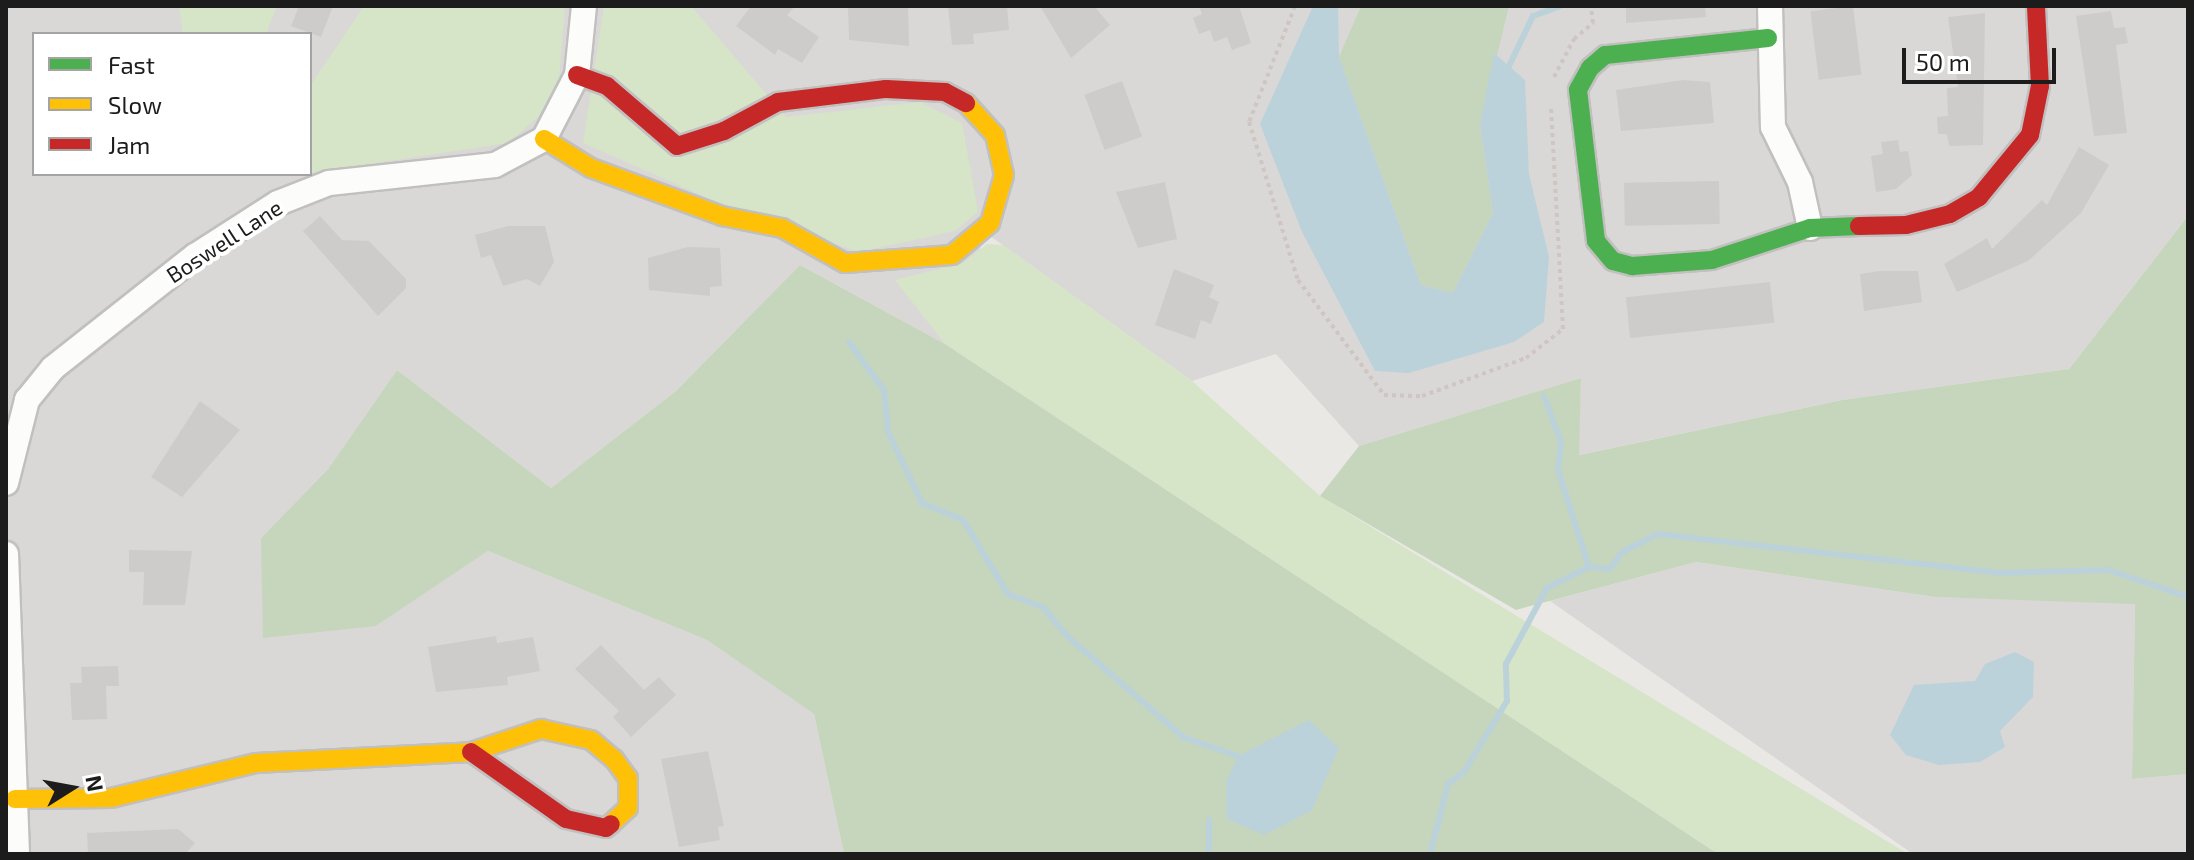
<!DOCTYPE html>
<html>
<head>
<meta charset="utf-8">
<style>
	body { margin:0 }
	#map { position:relative; width:2194px; height:860px; overflow:hidden; background:#eae8e5; font-family:"Exo 2",sans-serif }
	div>[style] { position:absolute }
	[style*='--x'] { left:calc(var(--x)*1px); top:calc(var(--y)*1px); width:calc(var(--w)*1px); rotate:calc(var(--a)*1deg) }
	.residential>* { inset:0; background:#d9d8d6 }
	.grass>* { inset:0; background:#d6e4c7 }
	.forest>* { inset:0; background:#c5d6bd }
	.water>* { inset:0; background:#bcd2da }
	.stream>* { height:6px; margin:-3px; padding:0 3px; transform-origin:3px; border-radius:3px; background:#bcd2da }
	.building>* { inset:0; background:#ceccca; transform-origin:0 0 }
	.path>* { height:4px; margin-top:-2px; transform-origin:0; background:repeating-linear-gradient(90deg,#cfc5c3 0 4px,transparent 0 8px) }
	.roads { filter:drop-shadow(2px 0 #c1c0bf) drop-shadow(-2px 0 #c1c0bf) drop-shadow(0 2px #c1c0bf) drop-shadow(0 -2px #c1c0bf) }
	.street>* { height:24px; margin:-12px; padding:0 12px; transform-origin:12px; border-radius:12px; background:#fcfcfb }
	.fast>* { height:18px; margin:-9px; padding:0 9px; transform-origin:9px; border-radius:9px; background:#4caf50 }
	.slow>* { height:18px; margin:-9px; padding:0 9px; transform-origin:9px; border-radius:9px; background:#ffc107 }
	.jam>* { height:18px; margin:-9px; padding:0 9px; transform-origin:9px; border-radius:9px; background:#c62828 }
	span { translate:-50% -50%; white-space:nowrap; text-align:center; line-height:1.15; -webkit-text-stroke:8px #fff; paint-order:stroke }
	.street-label { font-size:22px; color:#1c1c1c }
	.frame { position:absolute; inset:0; border:8px solid #1c1c1c; pointer-events:none }
	.legend { position:absolute; left:32px; top:32px; width:280px; height:144px; box-sizing:border-box; background:#fff; border:2px solid #a4a4a4; margin:0; padding:10px 14px; list-style:none; font-size:24px; color:#1c1c1c }
	.legend li { display:flex; align-items:center; gap:16px; height:40px }
	.legend b { width:40px; border:2px solid #a4a4a4 }
	.north { position:absolute; left:32px; top:748px; width:80px; height:80px; -webkit-text-stroke:6px #fff; paint-order:stroke; rotate:79deg; font-size:22px; font-weight:700; line-height:32px; text-align:center; color:#1c1c1c }
	.north::after { content:''; display:block; margin:auto; width:28px; height:36px; background:#1c1c1c; clip-path:polygon(50% 0,100% 100%,50% 72%,0 100%) }
	.scale { position:absolute; left:1902px; top:48px; width:154px; height:36px; box-sizing:border-box; border:4px solid #1c1c1c; border-top:0; padding-left:10px; font-size:24px; line-height:28px; white-space:nowrap; color:#1c1c1c; -webkit-text-stroke:6px #fff; paint-order:stroke }
</style>
</head>
<body>
<div id="map">
	<div class="residential">
		<i style="clip-path:polygon(evenodd,6px 6px,2188px 6px,2188px 216px,2069px 369px,1842px 400px,1578px 455px,1581px 378px,1359px 446px,1276px 354px,1192px 381px,986px 233px,945px 344px,800px 265px,676px 391px,551px 488px,397px 370px,328px 469px,261px 538px,376px 626px,488px 551px,707px 640px,814px 714px,844px 854px,6px 854px,6px 6px,34px 34px,310px 34px,310px 174px,34px 174px,34px 34px)"></i>
		<i style="clip-path:polygon(1696px 562px,1935px 597px,2135px 603px,2132px 779px,2188px 774px,2188px 854px,1913px 854px,1550px 601px)"></i>
	</div>
	<div class="grass">
		<i style="clip-path:polygon(179px 6px,277px 6px,266px 34px,183px 34px)"></i>
		<i style="clip-path:polygon(364px 6px,565px 6px,559px 79px,538px 117px,508px 143px,310px 173px,310px 86px)"></i>
		<i style="clip-path:polygon(604px 6px,691px 6px,786px 117px,920px 102px,962px 123px,978px 212px,955px 231px,859px 252px,733px 209px,583px 143px)"></i>
		<i style="clip-path:polygon(987px 244px,1003px 245px,1192px 381px,1320px 496px,1908px 854px,1718px 854px,945px 344px,895px 280px,963px 263px)"></i>
	</div>
	<div class="forest">
		<i style="clip-path:polygon(1361px 6px,1509px 6px,1480px 125px,1493px 213px,1453px 293px,1421px 285px,1339px 57px)"></i>
		<i style="clip-path:polygon(2188px 216px,2188px 774px,2132px 779px,2135px 604px,1935px 597px,1696px 562px,1516px 610px,1320px 496px,1359px 446px,1581px 378px,1579px 455px,1842px 400px,2069px 369px)"></i>
		<i style="clip-path:polygon(800px 265px,945px 344px,1718px 854px,844px 854px,814px 714px,707px 640px,488px 551px,376px 626px,263px 638px,261px 538px,328px 469px,397px 370px,551px 488px,676px 391px)"></i>
	</div>
	<div class="water">
		<i style="clip-path:polygon(1313px 6px,1338px 6px,1339px 57px,1421px 285px,1453px 293px,1493px 213px,1480px 125px,1494px 53px,1525px 80px,1529px 174px,1549px 257px,1544px 322px,1514px 342px,1409px 373px,1375px 371px,1302px 232px,1260px 124px)"></i>
		<i style="clip-path:polygon(2015px 652px,2034px 662px,2033px 697px,2000px 731px,2005px 747px,1980px 762px,1939px 765px,1906px 755px,1890px 735px,1914px 685px,1975px 681px,1985px 664px)"></i>
		<i style="clip-path:polygon(1309px 720px,1339px 748px,1312px 810px,1264px 835px,1227px 819px,1226px 782px,1238px 756px)"></i>
	</div>
	<div class="stream">
		<i style="--x:1509;--y:66;--w:55;--a:-64.4"></i>
		<i style="--x:1533;--y:16;--w:29;--a:-20"></i>
		<i style="--x:849;--y:342;--w:59;--a:53.9"></i>
		<i style="--x:884;--y:390;--w:42;--a:84.6"></i>
		<i style="--x:888;--y:432;--w:79;--a:64.4"></i>
		<i style="--x:922;--y:503;--w:44;--a:22.5"></i>
		<i style="--x:963;--y:520;--w:87;--a:58.7"></i>
		<i style="--x:1008;--y:594;--w:39;--a:21"></i>
		<i style="--x:1044;--y:608;--w:33;--a:51"></i>
		<i style="--x:1065;--y:634;--w:157;--a:41.1"></i>
		<i style="--x:1183;--y:737;--w:58;--a:19.1"></i>
		<i style="--x:1544;--y:396;--w:49;--a:69.7"></i>
		<i style="--x:1561;--y:442;--w:28;--a:96"></i>
		<i style="--x:1558;--y:470;--w:102;--a:72.3"></i>
		<i style="--x:1209;--y:854;--w:34;--a:-90"></i>
		<i style="--x:1430;--y:854;--w:72;--a:-75.6"></i>
		<i style="--x:1448;--y:784;--w:20;--a:-37"></i>
		<i style="--x:1464;--y:772;--w:83;--a:-58.8"></i>
		<i style="--x:1507;--y:701;--w:37;--a:-92"></i>
		<i style="--x:1506;--y:664;--w:86;--a:-61.7"></i>
		<i style="--x:1547;--y:588;--w:47;--a:-26.6"></i>
		<i style="--x:1589;--y:567;--w:21;--a:5"></i>
		<i style="--x:1610;--y:569;--w:21;--a:-55"></i>
		<i style="--x:1622;--y:552;--w:40;--a:-26.6"></i>
		<i style="--x:1658;--y:534;--w:343;--a:6.5"></i>
		<i style="--x:1999;--y:573;--w:109;--a:-1.6"></i>
		<i style="--x:2108;--y:570;--w:84;--a:18.6"></i>
	</div>
	<div class="building">
		<i style="clip-path:polygon(299px 6px,333px 6px,321px 37px,291px 26px)"></i>
		<i style="clip-path:polygon(751px 6px,795px 6px,787px 15px,819px 37px,802px 63px,778px 49px,775px 55px,736px 26px)"></i>
		<i style="clip-path:polygon(848px 6px,908px 6px,909px 46px,849px 40px)"></i>
		<i style="clip-path:polygon(948px 6px,1007px 6px,1009px 30px,973px 34px,974px 44px,952px 45px)"></i>
		<i style="clip-path:polygon(1040px 6px,1094px 6px,1110px 25px,1071px 58px)"></i>
		<i style="clip-path:polygon(1199px 6px,1239px 6px,1251px 43px,1232px 50px,1227px 37px,1214px 42px,1210px 30px,1199px 34px,1193px 18px,1202px 14px)"></i>
		<i style="clip-path:polygon(1626px 6px,1705px 6px,1706px 17px,1626px 23px)"></i>
		<i style="left:1853px;top:6px;width:69px;height:43px;rotate:83deg"></i>
		<i style="clip-path:polygon(2111px 11px,2114px 28px,2125px 27px,2128px 43px,2116px 45px,2127px 133px,2094px 136px,2076px 16px)"></i>
		<i style="clip-path:polygon(1985px 13px,1983px 145px,1949px 146px,1947px 134px,1938px 134px,1937px 117px,1948px 116px,1947px 88px,1958px 87px,1948px 17px)"></i>
		<i style="clip-path:polygon(1683px 80px,1710px 82px,1714px 123px,1621px 131px,1616px 90px)"></i>
		<i style="left:1122px;top:81px;width:59px;height:40px;rotate:70deg"></i>
		<i style="clip-path:polygon(1898px 140px,1900px 152px,1908px 151px,1912px 175px,1896px 189px,1876px 192px,1871px 156px,1883px 154px,1881px 142px)"></i>
		<i style="clip-path:polygon(2079px 147px,2109px 165px,2081px 213px,2028px 261px,1957px 292px,1944px 264px,1987px 238px,1992px 249px,2042px 200px,2047px 205px)"></i>
		<i style="left:1719px;top:181px;width:43px;height:95px;rotate:89deg"></i>
		<i style="clip-path:polygon(1165px 182px,1177px 239px,1138px 248px,1116px 192px)"></i>
		<i style="clip-path:polygon(320px 216px,342px 240px,369px 241px,406px 279px,406px 288px,378px 316px,303px 231px)"></i>
		<i style="clip-path:polygon(508px 226px,545px 226px,554px 262px,540px 286px,527px 279px,503px 286px,491px 255px,481px 258px,475px 235px)"></i>
		<i style="clip-path:polygon(688px 247px,720px 248px,722px 286px,710px 287px,710px 296px,649px 290px,648px 258px)"></i>
		<i style="clip-path:polygon(1174px 269px,1214px 285px,1209px 297px,1219px 302px,1211px 324px,1201px 320px,1195px 339px,1155px 325px)"></i>
		<i style="clip-path:polygon(1880px 271px,1918px 271px,1922px 302px,1864px 311px,1860px 274px)"></i>
		<i style="left:1770px;top:282px;width:41px;height:145px;rotate:84deg"></i>
		<i style="clip-path:polygon(200px 401px,240px 430px,182px 497px,151px 477px)"></i>
		<i style="clip-path:polygon(129px 550px,192px 551px,185px 605px,143px 605px,144px 572px,129px 572px)"></i>
		<i style="clip-path:polygon(496px 636px,497px 643px,533px 637px,540px 671px,507px 677px,508px 685px,436px 692px,428px 647px)"></i>
		<i style="clip-path:polygon(601px 645px,644px 690px,659px 677px,676px 695px,631px 737px,613px 717px,619px 711px,575px 669px)"></i>
		<i style="clip-path:polygon(118px 666px,119px 686px,106px 686px,107px 719px,72px 720px,70px 683px,82px 683px,81px 667px)"></i>
		<i style="clip-path:polygon(708px 751px,724px 826px,718px 827px,720px 840px,679px 847px,661px 759px)"></i>
		<i style="clip-path:polygon(178px 829px,195px 843px,185px 854px,88px 854px,87px 833px)"></i>
	</div>
	<div class="path">
		<i style="--x:1295;--y:6;--w:125;--a:111.6"></i>
		<i style="--x:1249;--y:122;--w:165;--a:72.8"></i>
		<i style="--x:1298;--y:280;--w:144;--a:53.2"></i>
		<i style="--x:1384;--y:395;--w:38;--a:2"></i>
		<i style="--x:1422;--y:396;--w:111;--a:-20.1"></i>
		<i style="--x:1526;--y:358;--w:47;--a:-38.1"></i>
		<i style="--x:1563;--y:329;--w:223;--a:-93.1"></i>
		<i style="--x:1554;--y:77;--w:43;--a:-62.2"></i>
		<i style="--x:1574;--y:39;--w:25;--a:-40"></i>
		<i style="--x:1593;--y:23;--w:17;--a:-97"></i>
	</div>
	<div class="roads">
		<div class="street">
			<i style="--x:1770;--y:6;--w:121;--a:88.6"></i>
			<i style="--x:1773;--y:127;--w:61;--a:63.9"></i>
			<i style="--x:1800;--y:182;--w:47;--a:77.7"></i>
			<i style="--x:6;--y:483;--w:86;--a:-75.8"></i>
			<i style="--x:27;--y:400;--w:41;--a:-50.9"></i>
			<i style="--x:53;--y:368;--w:181;--a:-38.3"></i>
			<i style="--x:195;--y:256;--w:98;--a:-32.6"></i>
			<i style="--x:278;--y:203;--w:55;--a:-21.4"></i>
			<i style="--x:329;--y:183;--w:167;--a:-6.2"></i>
			<i style="--x:495;--y:165;--w:55;--a:-28"></i>
			<i style="--x:544;--y:139;--w:72;--a:-62.7"></i>
			<i style="--x:577;--y:75;--w:69;--a:-84.2"></i>
			<i style="--x:6;--y:554;--w:300;--a:87.9"></i>
		</div>
		<div class="fast">
			<i style="--x:1768;--y:38;--w:164;--a:174"></i>
			<i style="--x:1605;--y:55;--w:20;--a:139"></i>
			<i style="--x:1590;--y:68;--w:25;--a:119"></i>
			<i style="--x:1578;--y:90;--w:152;--a:83.2"></i>
			<i style="--x:1596;--y:241;--w:26;--a:50"></i>
			<i style="--x:1613;--y:261;--w:20;--a:15"></i>
			<i style="--x:1632;--y:266;--w:80;--a:-4.3"></i>
			<i style="--x:1712;--y:260;--w:103;--a:-18.1"></i>
			<i style="--x:1810;--y:228;--w:49;--a:-2.3"></i>
		</div>
		<div class="slow">
			<i style="--x:544;--y:139;--w:55;--a:31.7"></i>
			<i style="--x:591;--y:168;--w:140;--a:20.1"></i>
			<i style="--x:722;--y:216;--w:61;--a:11.3"></i>
			<i style="--x:782;--y:228;--w:72;--a:29.1"></i>
			<i style="--x:845;--y:263;--w:107;--a:-4.3"></i>
			<i style="--x:952;--y:255;--w:50;--a:-40.1"></i>
			<i style="--x:990;--y:223;--w:50;--a:-73.7"></i>
			<i style="--x:1004;--y:175;--w:41;--a:-102.7"></i>
			<i style="--x:995;--y:135;--w:43;--a:-132.2"></i>
			<i style="--x:15;--y:799;--w:96;--a:-0.6"></i>
			<i style="--x:111;--y:798;--w:149;--a:-13.6"></i>
			<i style="--x:256;--y:763;--w:215;--a:-2.9"></i>
			<i style="--x:471;--y:752;--w:74;--a:-18.2"></i>
			<i style="--x:541;--y:729;--w:51;--a:12.4"></i>
			<i style="--x:591;--y:740;--w:30;--a:40"></i>
			<i style="--x:614;--y:759;--w:24;--a:54"></i>
			<i style="--x:628;--y:778;--w:30;--a:90"></i>
			<i style="--x:628;--y:808;--w:23;--a:137"></i>
		</div>
		<div class="jam">
			<i style="--x:577;--y:75;--w:32;--a:20"></i>
			<i style="--x:607;--y:86;--w:92;--a:40.6"></i>
			<i style="--x:677;--y:146;--w:49;--a:-17.7"></i>
			<i style="--x:724;--y:131;--w:61;--a:-28.2"></i>
			<i style="--x:778;--y:102;--w:109;--a:-6.9"></i>
			<i style="--x:886;--y:89;--w:59;--a:2.9"></i>
			<i style="--x:945;--y:92;--w:24;--a:28"></i>
			<i style="--x:1859;--y:226;--w:47;--a:-1.2"></i>
			<i style="--x:1906;--y:225;--w:45;--a:-14"></i>
			<i style="--x:1950;--y:214;--w:34;--a:-30"></i>
			<i style="--x:1979;--y:197;--w:80;--a:-50.6"></i>
			<i style="--x:2030;--y:135;--w:50;--a:-78.5"></i>
			<i style="--x:2040;--y:86;--w:80;--a:-92.9"></i>
			<i style="--x:471;--y:752;--w:116;--a:35.2"></i>
			<i style="--x:566;--y:819;--w:41;--a:12.7"></i>
			<i style="--x:606;--y:828;--w:6;--a:-39"></i>
		</div>
	</div>
	<div class="street-label">
		<span style="left:224px;top:241px;rotate:-33deg">Boswell Lane</span>
	</div>
	<div class="frame"></div>
	<ul class="legend">
	<li><b style="height:10px;background:#4caf50"></b>Fast</li>
	<li><b style="height:10px;background:#ffc107"></b>Slow</li>
	<li><b style="height:10px;background:#c62828"></b>Jam</li>
	</ul>
	<div class="north">N</div>
	<div class="scale">50 m</div>
</div>
</body>
</html>
